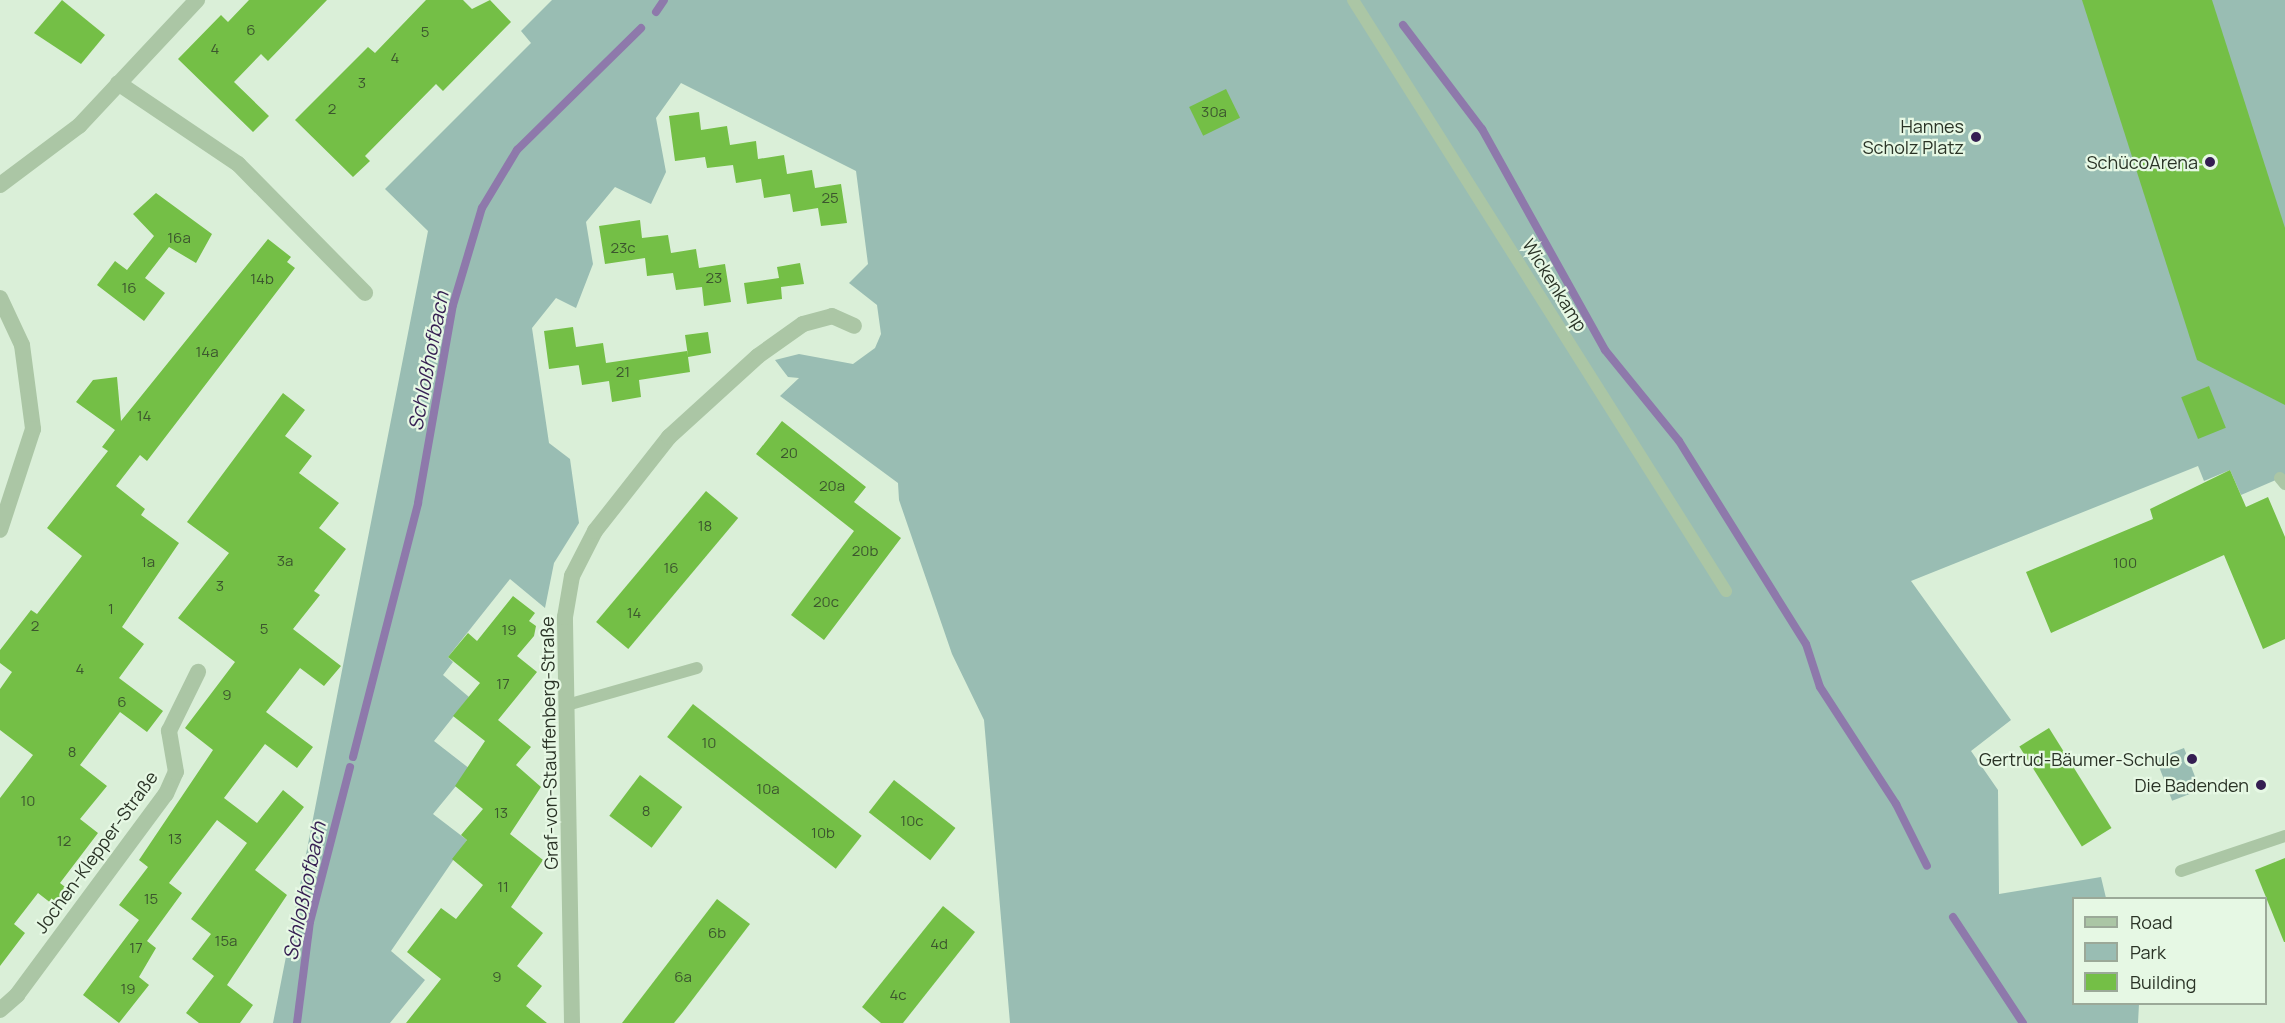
<!DOCTYPE html>
<html>
<head>
<meta charset="utf-8">
<style>
	body { margin:0 }
	#map { position:relative; width:2285px; height:1023px; overflow:hidden; background:#daefd8; font-family:Manrope,sans-serif }
	div>[style] { position:absolute }
	[style*='--x'] { left:calc(var(--x)*1px); top:calc(var(--y)*1px); width:calc(var(--w)*1px); rotate:calc(var(--a)*1deg) }
	.green>* { inset:0; background:#99bdb3; transform-origin:0 0 }
	.stream>* { height:8px; margin:-4px; padding:0 4px; transform-origin:4px; border-radius:4px; background:#8e79ab }
	.building>* { inset:0; background:#74bf46; transform-origin:0 0 }
	.service>* { height:12px; margin:-6px; padding:0 6px; transform-origin:6px; border-radius:6px; background:#abc6a5 }
	.minor>* { height:16px; margin:-8px; padding:0 8px; transform-origin:8px; border-radius:8px; background:#abc6a5 }
	.dots>* { width:16px; height:16px; translate:-50% -50%; box-sizing:border-box; border:3px solid #e6f8e4; border-radius:50% }
	span { translate:-50% -50%; white-space:nowrap; text-align:center; line-height:1.15; -webkit-text-stroke:4.5px #e6f8e4; paint-order:stroke }
	.number-label { font-size:15px; color:#3c562e }
	.number-label span { -webkit-text-stroke-width:0 }
	.poi-label { font-size:18px; color:#2a3326 }
	.right { translate:-100% -50%; text-align:right }
	.street-label { font-size:18px; color:#2a3326 }
	.water-label { font-size:20px; color:#351e52; font-style:italic }
	.legend { position:absolute; left:2072px; top:897px; width:195px; height:108px; box-sizing:border-box; background:#e6f8e4; border:2px solid #9ba998; margin:0; padding:8px 10px; list-style:none; font-size:18px; color:#2a3326 }
	.legend li { display:flex; align-items:center; gap:12px; height:30px }
	.legend b { width:30px; border:2px solid #9ba998 }
</style>
</head>
<body>
<div id="map">
	<div class="green">
		<i style="clip-path:polygon(552px 0,2285px 0,2285px 476px,2241px 495px,2230px 470px,2204px 481px,2198px 466px,1911px 581px,2011px 720px,1971px 751px,1998px 790px,1999px 894px,2101px 877px,2106px 898px,2074px 898px,2074px 1004px,2139px 1004px,2138px 1023px,1010px 1023px,984px 720px,952px 654px,899px 500px,898px 483px,780px 396px,799px 378px,788px 377px,775px 360px,799px 354px,853px 364px,875px 348px,881px 334px,877px 305px,849px 283px,868px 264px,856px 171px,681px 83px,656px 118px,666px 172px,651px 204px,615px 187px,586px 222px,593px 264px,576px 308px,556px 298px,532px 328px,549px 443px,570px 459px,579px 523px,554px 563px,545px 608px,510px 579px,448px 657px,453px 662px,443px 675px,469px 697px,434px 741px,470px 769px,433px 814px,467px 840px,391px 951px,425px 980px,390px 1023px,273px 1023px,428px 231px,385px 189px,531px 43px,521px 31px)"></i>
		<i style="left:2184px;top:748px;width:45px;height:30px;rotate:69deg"></i>
	</div>
	<div class="stream">
		<i style="--x:656;--y:12;--w:14;--a:-56"></i>
		<i style="--x:1403;--y:25;--w:131;--a:52.8"></i>
		<i style="--x:1482;--y:129;--w:253;--a:60.9"></i>
		<i style="--x:1605;--y:350;--w:117;--a:50.9"></i>
		<i style="--x:1679;--y:441;--w:239;--a:58"></i>
		<i style="--x:1806;--y:644;--w:45;--a:72"></i>
		<i style="--x:1820;--y:687;--w:140;--a:57"></i>
		<i style="--x:1896;--y:804;--w:69;--a:63.4"></i>
		<i style="--x:353;--y:757;--w:262;--a:-75.6"></i>
		<i style="--x:418;--y:503;--w:201;--a:-80"></i>
		<i style="--x:453;--y:305;--w:101;--a:-73.4"></i>
		<i style="--x:482;--y:208;--w:68;--a:-58.9"></i>
		<i style="--x:517;--y:150;--w:174;--a:-44.5"></i>
		<i style="--x:1953;--y:917;--w:127;--a:56.6"></i>
		<i style="--x:297;--y:1023;--w:102;--a:-82.7"></i>
		<i style="--x:310;--y:922;--w:160;--a:-75.5"></i>
	</div>
	<div class="building">
		<i style="clip-path:polygon(62px 0,105px 35px,81px 64px,34px 33px)"></i>
		<i style="clip-path:polygon(249px 0,327px 0,268px 61px,261px 54px,234px 82px,269px 116px,253px 132px,178px 59px,221px 15px,228px 22px)"></i>
		<i style="clip-path:polygon(426px 0,463px 0,472px 9px,490px 0,511px 22px,443px 91px,436px 84px,365px 156px,370px 161px,353px 177px,295px 120px,368px 47px,375px 53px)"></i>
		<i style="clip-path:polygon(2082px 0,2212px 0,2285px 228px,2285px 405px,2197px 360px)"></i>
		<i style="left:1226px;top:89px;width:32px;height:41px;rotate:64deg"></i>
		<i style="clip-path:polygon(699px 112px,701px 130px,727px 126px,730px 145px,756px 141px,758px 159px,784px 155px,787px 174px,812px 170px,815px 188px,841px 184px,847px 223px,821px 226px,818px 208px,793px 212px,790px 194px,764px 198px,761px 179px,736px 183px,733px 165px,707px 168px,705px 157px,675px 161px,669px 116px)"></i>
		<i style="clip-path:polygon(156px 193px,212px 234px,196px 263px,169px 247px,145px 278px,165px 293px,144px 321px,97px 285px,115px 261px,127px 270px,154px 236px,133px 214px)"></i>
		<i style="clip-path:polygon(640px 220px,642px 238px,668px 235px,671px 253px,696px 249px,699px 268px,725px 264px,731px 302px,704px 306px,702px 287px,676px 290px,673px 273px,647px 276px,645px 258px,605px 264px,599px 226px)"></i>
		<i style="clip-path:polygon(268px 239px,291px 257px,287px 262px,295px 268px,147px 461px,140px 455px,116px 486px,145px 509px,141px 515px,179px 543px,122px 627px,144px 644px,119px 678px,163px 711px,147px 732px,120px 712px,80px 765px,107px 786px,80px 819px,98px 833px,60px 883px,69px 890px,56px 907px,38px 893px,14px 924px,25px 933px,0 966px,0 798px,33px 755px,0 730px,0 689px,12px 672px,0 663px,0 650px,31px 610px,37px 614px,82px 556px,47px 528px,108px 451px,102px 447px,115px 430px,76px 402px,93px 380px,117px 377px,121px 421px)"></i>
		<i style="clip-path:polygon(800px 263px,804px 284px,781px 287px,782px 299px,747px 304px,744px 283px,779px 278px,777px 267px)"></i>
		<i style="clip-path:polygon(573px 327px,576px 347px,603px 343px,606px 363px,687px 351px,688px 356px,685px 335px,708px 332px,711px 353px,688px 357px,690px 372px,639px 380px,641px 397px,612px 402px,609px 381px,582px 385px,576px 348px,579px 365px,549px 369px,544px 331px)"></i>
		<i style="left:2209px;top:386px;width:45px;height:30px;rotate:68deg"></i>
		<i style="clip-path:polygon(283px 393px,305px 410px,285px 436px,312px 456px,299px 473px,339px 503px,319px 528px,346px 549px,314px 591px,320px 595px,293px 629px,341px 666px,324px 686px,300px 668px,266px 712px,313px 747px,297px 768px,265px 744px,224px 798px,257px 823px,283px 790px,304px 807px,255px 870px,287px 895px,227px 985px,253px 1005px,240px 1023px,199px 1023px,186px 1013px,214px 976px,192px 959px,211px 934px,191px 919px,247px 843px,217px 820px,169px 883px,182px 893px,147px 941px,156px 948px,139px 977px,149px 985px,119px 1023px,83px 995px,139px 920px,119px 905px,148px 867px,139px 860px,213px 750px,185px 728px,235px 662px,178px 618px,229px 553px,187px 522px)"></i>
		<i style="clip-path:polygon(782px 421px,866px 487px,854px 502px,901px 538px,824px 640px,791px 615px,854px 531px,756px 454px)"></i>
		<i style="clip-path:polygon(2230px 470px,2246px 507px,2268px 497px,2285px 537px,2285px 639px,2263px 649px,2224px 555px,2051px 633px,2026px 572px,2153px 519px,2150px 509px)"></i>
		<i style="left:706px;top:491px;width:42px;height:171px;rotate:40deg"></i>
		<i style="clip-path:polygon(513px 596px,535px 613px,529px 621px,536px 626px,534px 636px,517px 656px,537px 672px,498px 720px,531px 747px,516px 765px,541px 787px,510px 834px,543px 860px,511px 907px,543px 933px,517px 966px,542px 986px,526px 1006px,547px 1023px,406px 1023px,441px 979px,407px 952px,441px 908px,456px 919px,483px 885px,452px 859px,467px 840px,461px 835px,483px 809px,455px 786px,485px 741px,453px 716px,480px 683px,448px 657px,468px 633px,477px 641px)"></i>
		<i style="left:693px;top:704px;width:214px;height:42px;rotate:38deg"></i>
		<i style="left:2049px;top:728px;width:118px;height:35px;rotate:58deg"></i>
		<i style="left:640px;top:775px;width:53px;height:51px;rotate:37deg"></i>
		<i style="left:894px;top:780px;width:78px;height:41px;rotate:38deg"></i>
		<i style="clip-path:polygon(2285px 858px,2285px 942px,2284px 942px,2255px 870px)"></i>
		<i style="clip-path:polygon(717px 899px,750px 924px,683px 1012px,674px 1023px,622px 1023px)"></i>
		<i style="clip-path:polygon(943px 906px,975px 932px,903px 1023px,881px 1023px,862px 1007px)"></i>
	</div>
	<div class="service">
		<i style="--x:1353;--y:0;--w:699;--a:57.74"></i>
		<i style="--x:2280;--y:478;--w:8;--a:50"></i>
		<i style="--x:567;--y:705;--w:135;--a:-15.9"></i>
		<i style="--x:2181;--y:871;--w:110;--a:-18.6"></i>
	</div>
	<div class="minor">
		<i style="--x:118;--y:83;--w:145;--a:34"></i>
		<i style="--x:238;--y:164;--w:181;--a:45.4"></i>
		<i style="--x:0;--y:185;--w:99;--a:-36.8"></i>
		<i style="--x:79;--y:126;--w:173;--a:-46.9"></i>
		<i style="--x:0;--y:298;--w:52;--a:64.9"></i>
		<i style="--x:22;--y:345;--w:85;--a:82.5"></i>
		<i style="--x:33;--y:429;--w:106;--a:108.1"></i>
		<i style="--x:0;--y:1010;--w:23;--a:-41"></i>
		<i style="--x:17;--y:995;--w:250;--a:-53.5"></i>
		<i style="--x:166;--y:794;--w:24;--a:-66"></i>
		<i style="--x:176;--y:772;--w:42;--a:-99.7"></i>
		<i style="--x:169;--y:731;--w:66;--a:-63.8"></i>
		<i style="--x:572;--y:1023;--w:406;--a:-91"></i>
		<i style="--x:565;--y:617;--w:42;--a:-80.3"></i>
		<i style="--x:572;--y:576;--w:51;--a:-62.9"></i>
		<i style="--x:595;--y:531;--w:120;--a:-51.8"></i>
		<i style="--x:669;--y:437;--w:120;--a:-42.3"></i>
		<i style="--x:758;--y:356;--w:55;--a:-35.4"></i>
		<i style="--x:803;--y:324;--w:30;--a:-15"></i>
		<i style="--x:832;--y:316;--w:24;--a:24"></i>
	</div>
	<div class="dots">
		<i style="left:1976px;top:137px;background:#351e52"></i>
		<i style="left:2210px;top:162px;background:#351e52"></i>
		<i style="left:2192px;top:759px;background:#351e52"></i>
		<i style="left:2261px;top:785px;background:#351e52"></i>
	</div>
	<div class="number-label">
		<span style="left:251px;top:30px">6</span>
		<span style="left:425px;top:32px">5</span>
		<span style="left:215px;top:49px">4</span>
		<span style="left:395px;top:58px">4</span>
		<span style="left:362px;top:83px">3</span>
		<span style="left:332px;top:109px">2</span>
		<span style="left:1214px;top:112px">30a</span>
		<span style="left:830px;top:198px">25</span>
		<span style="left:179px;top:238px">16a</span>
		<span style="left:623px;top:248px">23c</span>
		<span style="left:714px;top:278px">23</span>
		<span style="left:262px;top:279px">14b</span>
		<span style="left:129px;top:288px">16</span>
		<span style="left:207px;top:352px">14a</span>
		<span style="left:623px;top:372px">21</span>
		<span style="left:144px;top:416px">14</span>
		<span style="left:789px;top:453px">20</span>
		<span style="left:832px;top:486px">20a</span>
		<span style="left:705px;top:526px">18</span>
		<span style="left:865px;top:551px">20b</span>
		<span style="left:285px;top:561px">3a</span>
		<span style="left:148px;top:562px">1a</span>
		<span style="left:2125px;top:563px">100</span>
		<span style="left:671px;top:568px">16</span>
		<span style="left:220px;top:586px">3</span>
		<span style="left:826px;top:602px">20c</span>
		<span style="left:111px;top:609px">1</span>
		<span style="left:634px;top:613px">14</span>
		<span style="left:35px;top:626px">2</span>
		<span style="left:264px;top:629px">5</span>
		<span style="left:509px;top:630px">19</span>
		<span style="left:80px;top:669px">4</span>
		<span style="left:503px;top:684px">17</span>
		<span style="left:227px;top:695px">9</span>
		<span style="left:122px;top:702px">6</span>
		<span style="left:709px;top:743px">10</span>
		<span style="left:72px;top:752px">8</span>
		<span style="left:768px;top:789px">10a</span>
		<span style="left:28px;top:801px">10</span>
		<span style="left:646px;top:811px">8</span>
		<span style="left:501px;top:813px">13</span>
		<span style="left:912px;top:821px">10c</span>
		<span style="left:823px;top:833px">10b</span>
		<span style="left:175px;top:839px">13</span>
		<span style="left:64px;top:841px">12</span>
		<span style="left:503px;top:887px">11</span>
		<span style="left:151px;top:899px">15</span>
		<span style="left:717px;top:933px">6b</span>
		<span style="left:226px;top:941px">15a</span>
		<span style="left:939px;top:944px">4d</span>
		<span style="left:136px;top:948px">17</span>
		<span style="left:497px;top:977px">9</span>
		<span style="left:683px;top:977px">6a</span>
		<span style="left:128px;top:989px">19</span>
		<span style="left:898px;top:995px">4c</span>
	</div>
	<div class="poi-label">
		<span class="right" style="left:1964px;top:137px">Hannes<br>Scholz Platz</span>
		<span class="right" style="left:2198px;top:162px">SchücoArena</span>
		<span class="right" style="left:2180px;top:759px">Gertrud-Bäumer-Schule</span>
		<span class="right" style="left:2249px;top:785px">Die Badenden</span>
	</div>
	<div class="street-label">
		<span style="left:1555px;top:285px;rotate:58deg">Wickenkamp</span>
		<span style="left:549px;top:743px;rotate:-91deg">Graf-von-Stauffenberg-Straße</span>
		<span style="left:96px;top:852px;rotate:-54deg">Jochen-Klepper-Straße</span>
	</div>
	<div class="water-label">
		<span style="left:428px;top:361px;rotate:-79deg">Schloßhofbach</span>
		<span style="left:304px;top:891px;rotate:-78deg">Schloßhofbach</span>
	</div>
	<ul class="legend">
	<li><b style="height:8px;background:#abc6a5"></b>Road</li>
	<li><b style="height:16px;background:#99bdb3"></b>Park</li>
	<li><b style="height:16px;background:#74bf46"></b>Building</li>
	</ul>
</div>
</body>
</html>
